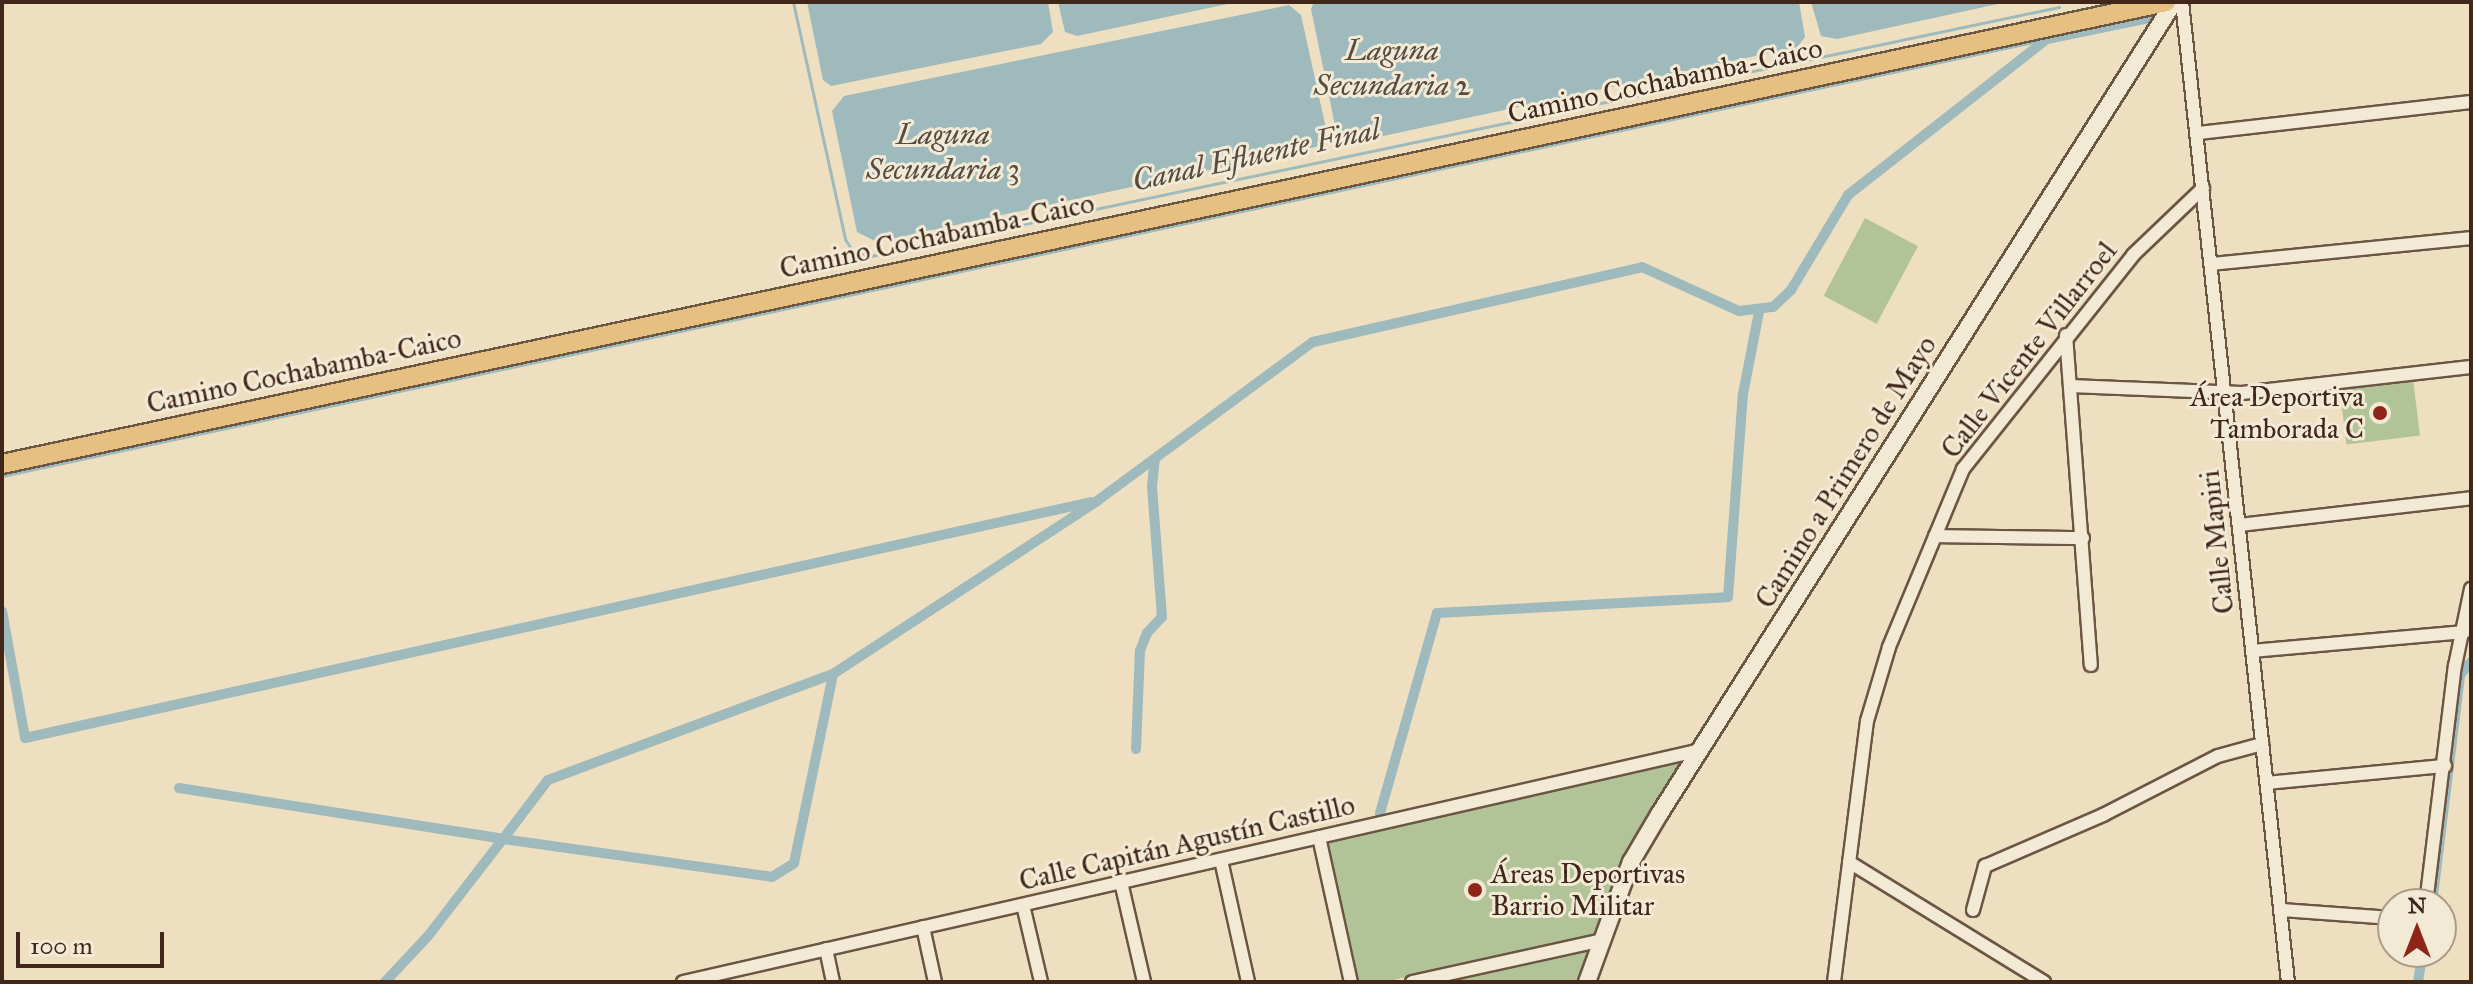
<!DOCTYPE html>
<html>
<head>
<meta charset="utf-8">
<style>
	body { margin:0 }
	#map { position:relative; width:2473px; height:984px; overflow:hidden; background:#eddfc0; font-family:"IM FELL Great Primer",serif }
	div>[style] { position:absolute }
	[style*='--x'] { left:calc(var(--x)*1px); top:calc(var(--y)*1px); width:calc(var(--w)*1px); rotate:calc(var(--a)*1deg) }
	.green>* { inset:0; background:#b2c397; transform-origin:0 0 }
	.water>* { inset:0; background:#9ebabd }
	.stream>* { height:3px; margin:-1.5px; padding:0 1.5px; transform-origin:1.5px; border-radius:1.5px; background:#9ebabd }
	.canal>* { height:10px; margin:-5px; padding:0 5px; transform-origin:5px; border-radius:5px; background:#9ebabd }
	.roads { filter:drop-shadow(2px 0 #6b5543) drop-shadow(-2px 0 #6b5543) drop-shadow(0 2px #6b5543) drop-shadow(0 -2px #6b5543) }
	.street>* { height:12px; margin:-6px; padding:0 6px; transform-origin:6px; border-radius:6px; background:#f3ead6 }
	.secondary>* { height:16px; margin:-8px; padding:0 8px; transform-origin:8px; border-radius:8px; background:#f3ead6 }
	.primary>* { height:18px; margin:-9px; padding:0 9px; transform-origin:9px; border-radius:9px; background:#e6c080 }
	.dots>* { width:22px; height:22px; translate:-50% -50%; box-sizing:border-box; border:4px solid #f3ead6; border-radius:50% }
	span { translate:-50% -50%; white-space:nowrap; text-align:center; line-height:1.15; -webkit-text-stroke:6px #f3ead6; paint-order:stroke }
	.street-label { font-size:28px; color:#402719 }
	.poi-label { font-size:28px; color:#402719 }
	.right { translate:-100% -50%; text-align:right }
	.left { translate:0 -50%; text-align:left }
	.water-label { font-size:30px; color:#584c42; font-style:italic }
	.frame { position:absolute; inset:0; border:4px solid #402719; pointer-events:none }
	.north { position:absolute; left:2377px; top:888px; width:80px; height:80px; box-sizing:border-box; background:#f3ead6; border:2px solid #ab9c8a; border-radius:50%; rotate:0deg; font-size:22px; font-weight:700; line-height:32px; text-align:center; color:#402719 }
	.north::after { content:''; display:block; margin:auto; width:28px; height:36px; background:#8f2418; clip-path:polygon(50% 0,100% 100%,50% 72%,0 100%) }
	.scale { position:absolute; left:16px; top:932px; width:148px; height:36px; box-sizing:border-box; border:4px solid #402719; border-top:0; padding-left:10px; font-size:24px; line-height:28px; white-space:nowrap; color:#402719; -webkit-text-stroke:6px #f3ead6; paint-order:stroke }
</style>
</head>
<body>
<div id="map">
	<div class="green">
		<i style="left:1865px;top:218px;width:60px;height:88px;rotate:28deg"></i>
		<i style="left:2413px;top:379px;width:57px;height:74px;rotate:83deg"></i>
		<i style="clip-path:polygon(1683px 760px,1628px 846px,1599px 934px,1384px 982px,1358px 982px,1326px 843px)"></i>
		<i style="clip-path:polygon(1592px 951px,1580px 982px,1459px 980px)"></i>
	</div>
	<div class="water">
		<i style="clip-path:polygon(807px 2px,1048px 2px,1053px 32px,1041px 44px,831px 86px,823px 80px)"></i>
		<i style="clip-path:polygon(1058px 2px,1237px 2px,1077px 36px,1065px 32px)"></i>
		<i style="clip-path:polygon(1314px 2px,1799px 2px,1805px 37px,1797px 47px,1360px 141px,1344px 139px,1336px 130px,1311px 9px)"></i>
		<i style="clip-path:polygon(1811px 2px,2007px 2px,1837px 39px,1821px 36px)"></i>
		<i style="clip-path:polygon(1289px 5px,1301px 15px,1327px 133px,1320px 146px,877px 242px,857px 232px,832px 111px,844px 96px)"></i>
	</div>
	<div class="stream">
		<i style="--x:793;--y:2;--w:243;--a:77.6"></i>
		<i style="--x:845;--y:239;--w:13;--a:58"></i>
		<i style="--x:852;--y:250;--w:20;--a:18"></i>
		<i style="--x:871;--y:256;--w:1214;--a:-11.84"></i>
		<i style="--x:2;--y:476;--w:2091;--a:-12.06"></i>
	</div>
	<div class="canal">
		<i style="--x:2;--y:611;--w:129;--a:79.7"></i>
		<i style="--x:25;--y:738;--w:1092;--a:-12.48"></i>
		<i style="--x:1136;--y:749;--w:98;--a:-87.7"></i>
		<i style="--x:1140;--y:651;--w:19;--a:-69"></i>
		<i style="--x:1147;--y:633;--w:22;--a:-47"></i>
		<i style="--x:1162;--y:617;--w:131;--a:-94.4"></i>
		<i style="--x:1152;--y:486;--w:27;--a:-84"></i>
		<i style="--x:179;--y:788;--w:328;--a:8.9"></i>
		<i style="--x:503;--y:839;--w:74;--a:-52.7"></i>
		<i style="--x:548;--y:780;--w:304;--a:-20.4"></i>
		<i style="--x:833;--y:674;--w:316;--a:-33.2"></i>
		<i style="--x:1097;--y:501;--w:268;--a:-36.4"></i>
		<i style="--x:1313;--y:342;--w:337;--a:-12.8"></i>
		<i style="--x:1642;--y:267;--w:107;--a:24.4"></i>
		<i style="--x:1739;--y:311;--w:34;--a:-7"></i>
		<i style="--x:1773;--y:307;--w:25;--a:-43"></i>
		<i style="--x:1791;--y:290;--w:111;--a:-59"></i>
		<i style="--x:1848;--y:195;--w:253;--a:-38.1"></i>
		<i style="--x:2047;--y:39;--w:109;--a:-11.6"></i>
		<i style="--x:1380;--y:813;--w:208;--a:-74.1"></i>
		<i style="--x:1437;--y:613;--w:291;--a:-3.1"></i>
		<i style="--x:1728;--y:597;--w:204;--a:-85.8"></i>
		<i style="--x:1743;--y:394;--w:84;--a:-79"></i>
		<i style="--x:2432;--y:904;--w:231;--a:-83"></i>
		<i style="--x:2460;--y:675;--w:17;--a:-50"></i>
		<i style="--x:385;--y:982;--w:63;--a:-46.9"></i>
		<i style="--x:428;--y:936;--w:123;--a:-52.3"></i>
		<i style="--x:503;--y:839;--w:272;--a:8"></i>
		<i style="--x:772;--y:877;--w:26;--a:-32"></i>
		<i style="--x:794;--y:863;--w:193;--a:-78.3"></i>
		<i style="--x:2418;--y:982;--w:30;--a:-81"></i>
	</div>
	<div class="roads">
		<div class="street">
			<i style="--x:2182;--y:2;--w:986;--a:83.83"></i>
			<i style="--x:2198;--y:133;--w:275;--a:-6.5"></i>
			<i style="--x:2211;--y:264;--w:261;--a:-5.7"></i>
			<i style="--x:2066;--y:335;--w:331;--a:85.7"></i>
			<i style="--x:2070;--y:386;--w:172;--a:2.3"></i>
			<i style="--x:2242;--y:393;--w:230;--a:-6.5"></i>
			<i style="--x:2239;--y:525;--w:234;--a:-6.6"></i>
			<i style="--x:1935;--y:536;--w:148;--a:0.8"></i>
			<i style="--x:2252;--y:651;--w:213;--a:-5.1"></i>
			<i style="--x:2267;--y:783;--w:179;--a:-5.5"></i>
			<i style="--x:1319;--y:837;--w:148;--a:77.6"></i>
			<i style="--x:1221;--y:860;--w:125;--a:77.5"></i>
			<i style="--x:1849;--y:862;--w:229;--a:31.6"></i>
			<i style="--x:1121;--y:882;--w:103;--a:77"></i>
			<i style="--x:2426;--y:904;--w:240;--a:-83.1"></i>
			<i style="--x:2455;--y:666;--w:79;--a:-78.3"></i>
			<i style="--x:1023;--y:905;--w:79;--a:76.8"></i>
			<i style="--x:1973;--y:910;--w:46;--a:-74.7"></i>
			<i style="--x:1985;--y:866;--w:129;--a:-23.4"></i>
			<i style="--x:2103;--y:815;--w:129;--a:-27.2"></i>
			<i style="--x:2218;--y:756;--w:46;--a:-15.3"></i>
			<i style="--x:2281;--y:910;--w:112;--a:4.1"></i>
			<i style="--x:923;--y:927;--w:56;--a:77.7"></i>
			<i style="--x:826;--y:949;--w:34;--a:78"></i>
			<i style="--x:683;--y:982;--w:1044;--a:-12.84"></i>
			<i style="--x:1412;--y:982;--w:196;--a:-12.4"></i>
			<i style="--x:1834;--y:982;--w:263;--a:-82.8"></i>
			<i style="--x:1867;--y:721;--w:77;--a:-73.4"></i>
			<i style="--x:1889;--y:647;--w:193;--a:-67.4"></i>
			<i style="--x:1963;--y:469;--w:273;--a:-51.5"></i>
			<i style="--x:2133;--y:255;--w:97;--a:-43.7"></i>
		</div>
		<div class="secondary">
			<i style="--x:1587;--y:982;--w:128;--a:-69.9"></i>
			<i style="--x:1631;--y:862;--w:57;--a:-59.4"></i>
			<i style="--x:1660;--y:813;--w:960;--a:-57.63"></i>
		</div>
		<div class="primary">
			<i style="--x:2;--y:464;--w:2213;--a:-12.05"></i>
		</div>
	</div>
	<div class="dots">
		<i style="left:2380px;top:413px;background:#8f2418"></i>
		<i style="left:1475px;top:890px;background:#8f2418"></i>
	</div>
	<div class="street-label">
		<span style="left:1665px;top:81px;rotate:-12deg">Camino Cochabamba-Caico</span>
		<span style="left:937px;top:236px;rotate:-12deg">Camino Cochabamba-Caico</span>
		<span style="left:2029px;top:350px;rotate:-52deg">Calle Vicente Villarroel</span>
		<span style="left:304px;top:371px;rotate:-12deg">Camino Cochabamba-Caico</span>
		<span style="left:1846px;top:472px;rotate:-58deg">Camino a Primero de Mayo</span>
		<span style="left:2217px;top:542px;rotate:-96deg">Calle Mapiri</span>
		<span style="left:1187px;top:843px;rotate:-13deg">Calle Capitán Agustín Castillo</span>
	</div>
	<div class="poi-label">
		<span class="right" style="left:2364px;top:413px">Área Deportiva<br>Tamborada C</span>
		<span class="left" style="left:1491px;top:890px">Áreas Deportivas<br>Barrio Militar</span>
	</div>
	<div class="water-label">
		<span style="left:1392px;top:67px">Laguna<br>Secundaria 2</span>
		<span style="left:943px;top:151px">Laguna<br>Secundaria 3</span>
		<span style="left:1256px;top:155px;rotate:-12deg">Canal Efluente Final</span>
	</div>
	<div class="frame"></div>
	<div class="north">N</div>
	<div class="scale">100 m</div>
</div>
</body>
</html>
